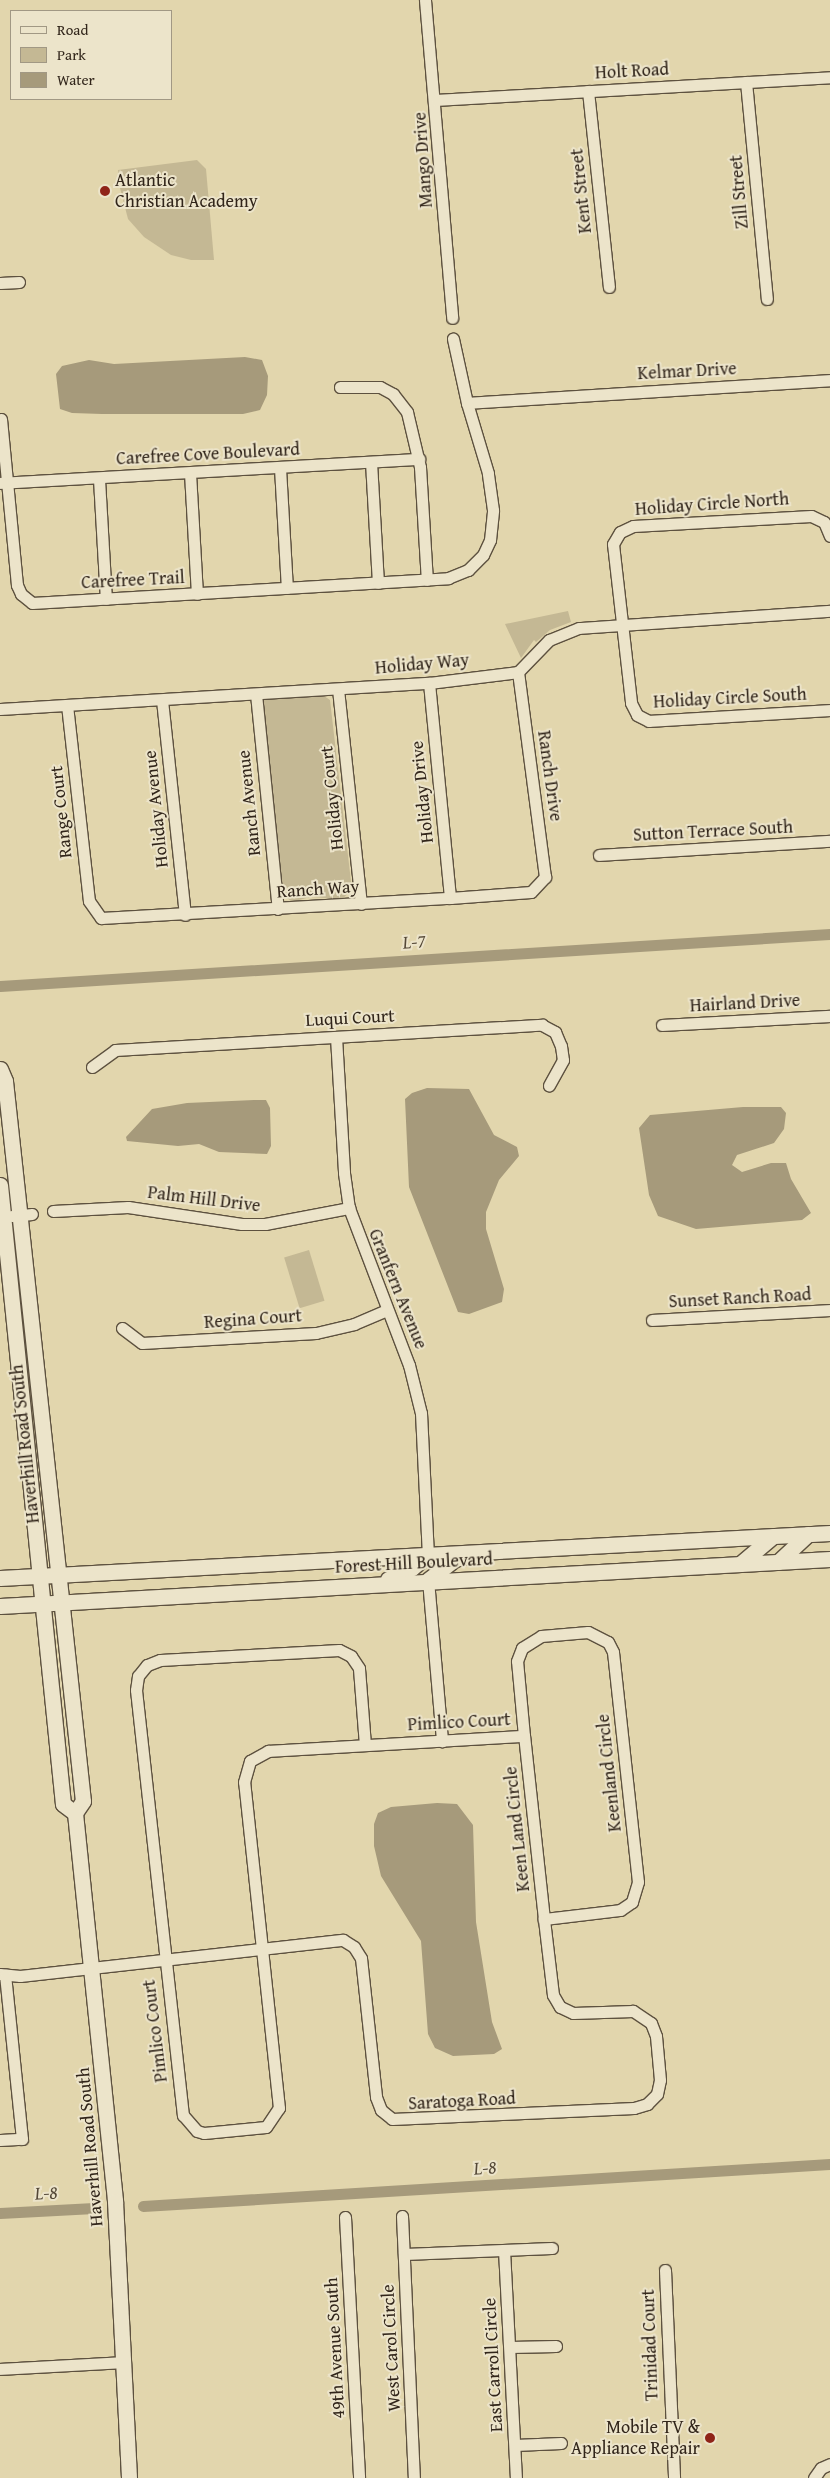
<!DOCTYPE html>
<html>
<head>
<meta charset="utf-8">
<style>
	body { margin:0 }
	#map { position:relative; width:830px; height:2478px; overflow:hidden; background:#e2d6ad; font-family:"Gentium Book Plus",serif }
	div>[style] { position:absolute }
	[style*='--x'] { left:calc(var(--x)*1px); top:calc(var(--y)*1px); width:calc(var(--w)*1px); rotate:calc(var(--a)*1deg) }
	.green>* { inset:0; background:#c4b894; transform-origin:0 0 }
	.water>* { inset:0; background:#a69a7b }
	.canal>* { height:11px; margin:-5.5px; padding:0 5.5px; transform-origin:5.5px; border-radius:5.5px; background:#a69a7b }
	.roads { filter:drop-shadow(1px 0 #5d513f) drop-shadow(-1px 0 #5d513f) drop-shadow(0 1px #5d513f) drop-shadow(0 -1px #5d513f) }
	.street>* { height:11px; margin:-5.5px; padding:0 5.5px; transform-origin:5.5px; border-radius:5.5px; background:#ece4ca }
	.secondary>* { height:15px; margin:-7.5px; padding:0 7.5px; transform-origin:7.5px; border-radius:7.5px; background:#ece4ca }
	.dots>* { width:14px; height:14px; translate:-50% -50%; box-sizing:border-box; border:2px solid #ece4ca; border-radius:50% }
	span { translate:-50% -50%; white-space:nowrap; text-align:center; line-height:1.15; -webkit-text-stroke:4px #ece4ca; paint-order:stroke }
	.street-label { font-size:18px; color:#31251a }
	.poi-label { font-size:18px; color:#31251a }
	.left { translate:0 -50%; text-align:left }
	.right { translate:-100% -50%; text-align:right }
	.water-label { font-size:19px; color:#544837; font-style:italic }
	.legend { position:absolute; left:10px; top:10px; width:162px; height:90px; box-sizing:border-box; background:#ece4ca; border:1px solid #a19884; margin:0; padding:6px 9px; list-style:none; font-size:15px; color:#31251a }
	.legend li { display:flex; align-items:center; gap:10px; height:25px }
	.legend b { width:25px; border:1px solid #a19884 }
</style>
</head>
<body>
<div id="map">
	<div class="green">
		<i style="clip-path:polygon(197px 160px,206px 169px,214px 260px,191px 260px,171px 255px,144px 237px,128px 219px,120px 188px,118px 170px)"></i>
		<i style="clip-path:polygon(568px 611px,571px 622px,550px 630px,536px 642px,534px 640px,521px 658px,505px 624px)"></i>
		<i style="clip-path:polygon(321px 694px,330px 700px,352px 890px,342px 899px,310px 897px,292px 902px,281px 893px,261px 701px,267px 697px)"></i>
		<i style="left:309px;top:1250px;width:53px;height:26px;rotate:73deg"></i>
	</div>
	<div class="water">
		<i style="clip-path:polygon(245px 357px,262px 360px,268px 376px,267px 395px,260px 410px,243px 414px,102px 414px,72px 413px,60px 409px,56px 374px,62px 366px,89px 360px,114px 364px)"></i>
		<i style="clip-path:polygon(427px 1088px,469px 1089px,494px 1135px,517px 1147px,519px 1156px,499px 1180px,486px 1212px,486px 1229px,504px 1289px,502px 1302px,469px 1314px,458px 1312px,409px 1187px,405px 1099px,412px 1093px)"></i>
		<i style="clip-path:polygon(254px 1100px,266px 1100px,270px 1108px,271px 1146px,267px 1154px,219px 1152px,199px 1144px,178px 1146px,127px 1141px,126px 1137px,152px 1109px,187px 1103px)"></i>
		<i style="clip-path:polygon(743px 1107px,781px 1107px,786px 1113px,784px 1129px,774px 1143px,737px 1155px,732px 1165px,742px 1172px,771px 1163px,786px 1163px,791px 1179px,811px 1213px,802px 1220px,696px 1229px,658px 1216px,649px 1195px,639px 1128px,650px 1115px)"></i>
		<i style="clip-path:polygon(437px 1803px,457px 1804px,473px 1825px,476px 1922px,492px 2022px,502px 2049px,494px 2054px,453px 2056px,435px 2048px,428px 2034px,421px 1941px,381px 1876px,374px 1846px,374px 1824px,378px 1813px,391px 1807px)"></i>
	</div>
	<div class="canal">
		<i style="--x:0;--y:986;--w:832;--a:-3.58"></i>
		<i style="--x:143;--y:2206;--w:688;--a:-3.5"></i>
		<i style="--x:0;--y:2213;--w:94;--a:-3"></i>
	</div>
	<div class="roads">
		<div class="street">
			<i style="--x:425;--y:0;--w:319;--a:85.1"></i>
			<i style="--x:746;--y:82;--w:218;--a:84.5"></i>
			<i style="--x:588;--y:91;--w:197;--a:83.9"></i>
			<i style="--x:436;--y:100;--w:395;--a:-3.3"></i>
			<i style="--x:0;--y:283;--w:19;--a:-3"></i>
			<i style="--x:340;--y:387;--w:40;--a:0"></i>
			<i style="--x:380;--y:387;--w:15;--a:28"></i>
			<i style="--x:393;--y:394;--w:23;--a:52"></i>
			<i style="--x:407;--y:412;--w:57;--a:76.7"></i>
			<i style="--x:420;--y:467;--w:113;--a:86.5"></i>
			<i style="--x:467;--y:403;--w:364;--a:-3.6"></i>
			<i style="--x:1;--y:419;--w:167;--a:84.5"></i>
			<i style="--x:17;--y:585;--w:10;--a:66"></i>
			<i style="--x:21;--y:594;--w:14;--a:39"></i>
			<i style="--x:32;--y:603;--w:417;--a:-3.4"></i>
			<i style="--x:448;--y:578;--w:22;--a:-22"></i>
			<i style="--x:468;--y:570;--w:21;--a:-45"></i>
			<i style="--x:483;--y:555;--w:17;--a:-65"></i>
			<i style="--x:490;--y:540;--w:30;--a:-84"></i>
			<i style="--x:493;--y:510;--w:37;--a:-98"></i>
			<i style="--x:488;--y:473;--w:73;--a:-106.7"></i>
			<i style="--x:467;--y:403;--w:66;--a:-102.3"></i>
			<i style="--x:371;--y:462;--w:121;--a:86.7"></i>
			<i style="--x:280;--y:468;--w:120;--a:86.7"></i>
			<i style="--x:190;--y:473;--w:121;--a:86.7"></i>
			<i style="--x:99;--y:479;--w:120;--a:86.7"></i>
			<i style="--x:0;--y:483;--w:420;--a:-3.3"></i>
			<i style="--x:830;--y:536;--w:15;--a:-113"></i>
			<i style="--x:824;--y:522;--w:14;--a:-155"></i>
			<i style="--x:811;--y:516;--w:178;--a:176.8"></i>
			<i style="--x:633;--y:526;--w:14;--a:155"></i>
			<i style="--x:620;--y:532;--w:14;--a:120"></i>
			<i style="--x:613;--y:544;--w:160;--a:83.5"></i>
			<i style="--x:631;--y:703;--w:13;--a:63"></i>
			<i style="--x:637;--y:715;--w:13;--a:27"></i>
			<i style="--x:649;--y:721;--w:181;--a:-3.5"></i>
			<i style="--x:429;--y:683;--w:216;--a:84.4"></i>
			<i style="--x:338;--y:689;--w:216;--a:83.9"></i>
			<i style="--x:256;--y:694;--w:216;--a:84.2"></i>
			<i style="--x:162;--y:700;--w:216;--a:83.9"></i>
			<i style="--x:67;--y:705;--w:197;--a:83.6"></i>
			<i style="--x:89;--y:901;--w:21;--a:55"></i>
			<i style="--x:101;--y:918;--w:350;--a:-3.3"></i>
			<i style="--x:450;--y:898;--w:81;--a:-4.2"></i>
			<i style="--x:531;--y:892;--w:21;--a:-47"></i>
			<i style="--x:545;--y:877;--w:207;--a:-97.5"></i>
			<i style="--x:0;--y:709;--w:430;--a:-3.5"></i>
			<i style="--x:429;--y:683;--w:90;--a:-7"></i>
			<i style="--x:518;--y:672;--w:45;--a:-45.9"></i>
			<i style="--x:549;--y:640;--w:32;--a:-22"></i>
			<i style="--x:579;--y:628;--w:252;--a:-3.9"></i>
			<i style="--x:599;--y:855;--w:231;--a:-3.5"></i>
			<i style="--x:662;--y:1025;--w:168;--a:-3.1"></i>
			<i style="--x:336;--y:1037;--w:136;--a:86.6"></i>
			<i style="--x:344;--y:1173;--w:35;--a:82"></i>
			<i style="--x:349;--y:1208;--w:168;--a:69.1"></i>
			<i style="--x:409;--y:1365;--w:49;--a:76"></i>
			<i style="--x:421;--y:1413;--w:141;--a:87.2"></i>
			<i style="--x:92;--y:1067;--w:29;--a:-36"></i>
			<i style="--x:115;--y:1050;--w:428;--a:-3.4"></i>
			<i style="--x:542;--y:1025;--w:15;--a:28"></i>
			<i style="--x:555;--y:1032;--w:15;--a:67"></i>
			<i style="--x:561;--y:1046;--w:14;--a:82"></i>
			<i style="--x:563;--y:1060;--w:29;--a:119"></i>
			<i style="--x:53;--y:1211;--w:75;--a:-3.1"></i>
			<i style="--x:128;--y:1207;--w:115;--a:8.5"></i>
			<i style="--x:242;--y:1224;--w:23;--a:0"></i>
			<i style="--x:265;--y:1224;--w:86;--a:-10.8"></i>
			<i style="--x:12;--y:1216;--w:20;--a:-6"></i>
			<i style="--x:652;--y:1320;--w:178;--a:-3.2"></i>
			<i style="--x:122;--y:1328;--w:25;--a:37"></i>
			<i style="--x:142;--y:1343;--w:174;--a:-3.3"></i>
			<i style="--x:316;--y:1333;--w:39;--a:-13"></i>
			<i style="--x:354;--y:1324;--w:36;--a:-23"></i>
			<i style="--x:428;--y:1580;--w:162;--a:85"></i>
			<i style="--x:365;--y:1745;--w:77;--a:-94.5"></i>
			<i style="--x:359;--y:1668;--w:14;--a:-124"></i>
			<i style="--x:351;--y:1656;--w:13;--a:-153"></i>
			<i style="--x:339;--y:1650;--w:179;--a:176.8"></i>
			<i style="--x:160;--y:1660;--w:14;--a:159"></i>
			<i style="--x:147;--y:1665;--w:14;--a:129"></i>
			<i style="--x:138;--y:1676;--w:14;--a:98"></i>
			<i style="--x:136;--y:1690;--w:428;--a:83.7"></i>
			<i style="--x:183;--y:2115;--w:21;--a:49"></i>
			<i style="--x:197;--y:2131;--w:7;--a:16"></i>
			<i style="--x:204;--y:2133;--w:62;--a:-5.5"></i>
			<i style="--x:266;--y:2127;--w:23;--a:-56"></i>
			<i style="--x:279;--y:2108;--w:328;--a:-96.1"></i>
			<i style="--x:244;--y:1782;--w:22;--a:-74"></i>
			<i style="--x:250;--y:1761;--w:21;--a:-29"></i>
			<i style="--x:268;--y:1751;--w:256;--a:-3.4"></i>
			<i style="--x:0;--y:1974;--w:20;--a:6"></i>
			<i style="--x:20;--y:1976;--w:325;--a:-6.4"></i>
			<i style="--x:343;--y:1940;--w:13;--a:32"></i>
			<i style="--x:354;--y:1947;--w:13;--a:58"></i>
			<i style="--x:361;--y:1958;--w:140;--a:83.8"></i>
			<i style="--x:376;--y:2097;--w:14;--a:69"></i>
			<i style="--x:381;--y:2110;--w:14;--a:39"></i>
			<i style="--x:392;--y:2119;--w:242;--a:-2.6"></i>
			<i style="--x:634;--y:2108;--w:14;--a:-17"></i>
			<i style="--x:647;--y:2104;--w:14;--a:-45"></i>
			<i style="--x:657;--y:2094;--w:14;--a:-78"></i>
			<i style="--x:660;--y:2080;--w:44;--a:-95.2"></i>
			<i style="--x:656;--y:2036;--w:14;--a:-111"></i>
			<i style="--x:651;--y:2023;--w:22;--a:-146"></i>
			<i style="--x:633;--y:2011;--w:60;--a:178.1"></i>
			<i style="--x:573;--y:2013;--w:14;--a:-155"></i>
			<i style="--x:560;--y:2007;--w:14;--a:-120"></i>
			<i style="--x:553;--y:1995;--w:77;--a:-96.8"></i>
			<i style="--x:544;--y:1919;--w:184;--a:-96.2"></i>
			<i style="--x:524;--y:1736;--w:75;--a:-95.3"></i>
			<i style="--x:517;--y:1661;--w:14;--a:-69"></i>
			<i style="--x:522;--y:1648;--w:22;--a:-32"></i>
			<i style="--x:541;--y:1636;--w:47;--a:-4.9"></i>
			<i style="--x:588;--y:1632;--w:22;--a:27"></i>
			<i style="--x:608;--y:1642;--w:11;--a:63"></i>
			<i style="--x:613;--y:1652;--w:231;--a:83.8"></i>
			<i style="--x:638;--y:1882;--w:21;--a:107"></i>
			<i style="--x:632;--y:1902;--w:14;--a:146"></i>
			<i style="--x:620;--y:1910;--w:77;--a:173.2"></i>
			<i style="--x:0;--y:2140;--w:22;--a:-3"></i>
			<i style="--x:22;--y:2139;--w:165;--a:-95.9"></i>
			<i style="--x:402;--y:2216;--w:262;--a:87.4"></i>
			<i style="--x:345;--y:2217;--w:261;--a:86.9"></i>
			<i style="--x:504;--y:2250;--w:228;--a:87"></i>
			<i style="--x:404;--y:2254;--w:148;--a:-2.3"></i>
			<i style="--x:665;--y:2270;--w:208;--a:87.5"></i>
			<i style="--x:510;--y:2347;--w:46;--a:-1.2"></i>
			<i style="--x:0;--y:2369;--w:124;--a:-3.2"></i>
			<i style="--x:515;--y:2445;--w:46;--a:-2.5"></i>
			<i style="--x:814;--y:2478;--w:12;--a:-55"></i>
			<i style="--x:821;--y:2468;--w:10;--a:-24"></i>
		</div>
		<div class="secondary">
			<i style="--x:0;--y:1069;--w:13;--a:67"></i>
			<i style="--x:5;--y:1081;--w:724;--a:83.82"></i>
			<i style="--x:83;--y:1801;--w:14;--a:124"></i>
			<i style="--x:75;--y:1813;--w:390;--a:84.1"></i>
			<i style="--x:115;--y:2201;--w:277;--a:87.1"></i>
			<i style="--x:0;--y:1185;--w:622;--a:84.19"></i>
			<i style="--x:63;--y:1804;--w:15;--a:37"></i>
			<i style="--x:778;--y:1562;--w:41;--a:-43"></i>
			<i style="--x:740;--y:1564;--w:43;--a:-40.3"></i>
			<i style="--x:0;--y:1578;--w:831;--a:-3.1"></i>
			<i style="--x:388;--y:1579;--w:26;--a:-25"></i>
			<i style="--x:412;--y:1568;--w:21;--a:-41"></i>
			<i style="--x:428;--y:1580;--w:34;--a:-38"></i>
			<i style="--x:455;--y:1559;--w:11;--a:-15"></i>
			<i style="--x:0;--y:1606;--w:831;--a:-3.24"></i>
		</div>
	</div>
	<div class="dots">
		<i style="left:105px;top:191px;background:#8f2418"></i>
		<i style="left:710px;top:2438px;background:#8f2418"></i>
	</div>
	<div class="street-label">
		<span style="left:632px;top:71px;rotate:-3deg">Holt Road</span>
		<span style="left:423px;top:160px;rotate:-94deg">Mango Drive</span>
		<span style="left:581px;top:191px;rotate:-96deg">Kent Street</span>
		<span style="left:739px;top:192px;rotate:-95deg">Zill Street</span>
		<span style="left:687px;top:371px;rotate:-3deg">Kelmar Drive</span>
		<span style="left:208px;top:454px;rotate:-3deg">Carefree Cove Boulevard</span>
		<span style="left:712px;top:504px;rotate:-4deg">Holiday Circle North</span>
		<span style="left:133px;top:580px;rotate:-3deg">Carefree Trail</span>
		<span style="left:422px;top:664px;rotate:-5deg">Holiday Way</span>
		<span style="left:730px;top:698px;rotate:-3deg">Holiday Circle South</span>
		<span style="left:550px;top:776px;rotate:82deg">Ranch Drive</span>
		<span style="left:422px;top:792px;rotate:-96deg">Holiday Drive</span>
		<span style="left:332px;top:798px;rotate:-96deg">Holiday Court</span>
		<span style="left:249px;top:803px;rotate:-96deg">Ranch Avenue</span>
		<span style="left:156px;top:809px;rotate:-96deg">Holiday Avenue</span>
		<span style="left:61px;top:812px;rotate:-96deg">Range Court</span>
		<span style="left:713px;top:831px;rotate:-3deg">Sutton Terrace South</span>
		<span style="left:318px;top:889px;rotate:-4deg">Ranch Way</span>
		<span style="left:745px;top:1003px;rotate:-3deg">Hairland Drive</span>
		<span style="left:350px;top:1018px;rotate:-3deg">Luqui Court</span>
		<span style="left:204px;top:1199px;rotate:7deg">Palm Hill Drive</span>
		<span style="left:398px;top:1289px;rotate:68deg">Granfern Avenue</span>
		<span style="left:740px;top:1298px;rotate:-3deg">Sunset Ranch Road</span>
		<span style="left:253px;top:1319px;rotate:-4deg">Regina Court</span>
		<span style="left:25px;top:1444px;rotate:-96deg">Haverhill Road South</span>
		<span style="left:414px;top:1563px;rotate:-3deg">Forest Hill Boulevard</span>
		<span style="left:459px;top:1722px;rotate:-3deg">Pimlico Court</span>
		<span style="left:609px;top:1773px;rotate:-96deg">Keenland Circle</span>
		<span style="left:517px;top:1829px;rotate:-96deg">Keen Land Circle</span>
		<span style="left:155px;top:2031px;rotate:-97deg">Pimlico Court</span>
		<span style="left:462px;top:2101px;rotate:-3deg">Saratoga Road</span>
		<span style="left:90px;top:2147px;rotate:-95deg">Haverhill Road South</span>
		<span style="left:650px;top:2345px;rotate:-92deg">Trinidad Court</span>
		<span style="left:335px;top:2348px;rotate:-93deg">49th Avenue South</span>
		<span style="left:391px;top:2348px;rotate:-93deg">West Carol Circle</span>
		<span style="left:493px;top:2365px;rotate:-93deg">East Carroll Circle</span>
	</div>
	<div class="poi-label">
		<span class="left" style="left:115px;top:191px">Atlantic<br>Christian Academy</span>
		<span class="right" style="left:700px;top:2438px">Mobile TV &amp;<br>Appliance Repair</span>
	</div>
	<div class="water-label">
		<span style="left:414px;top:942px;rotate:-4deg">L-7</span>
		<span style="left:485px;top:2168px;rotate:-4deg">L-8</span>
		<span style="left:46px;top:2193px;rotate:-3deg">L-8</span>
	</div>
	<ul class="legend">
	<li><b style="height:6px;background:#ece4ca"></b>Road</li>
	<li><b style="height:14px;background:#c4b894"></b>Park</li>
	<li><b style="height:14px;background:#a69a7b"></b>Water</li>
	</ul>
</div>
</body>
</html>
